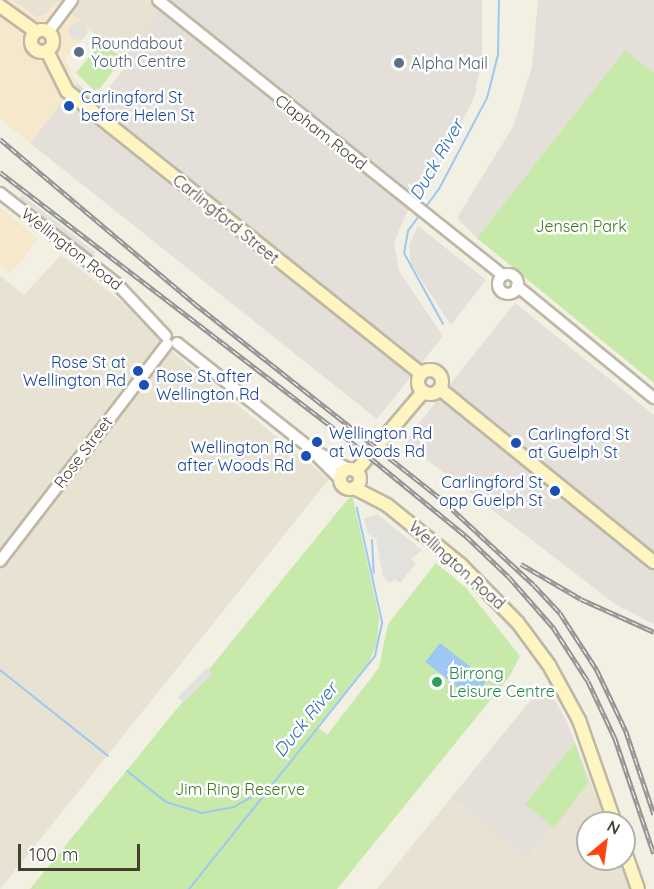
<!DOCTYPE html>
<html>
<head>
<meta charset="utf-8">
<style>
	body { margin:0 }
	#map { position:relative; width:654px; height:889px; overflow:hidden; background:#f2efe3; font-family:Quicksand,sans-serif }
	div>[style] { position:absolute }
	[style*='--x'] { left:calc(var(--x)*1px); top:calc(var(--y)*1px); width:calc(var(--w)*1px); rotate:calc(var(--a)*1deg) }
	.residential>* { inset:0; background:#e7e2d1 }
	.commercial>* { inset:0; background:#f6e8cd }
	.industrial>* { inset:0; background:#e4e0d9 }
	.green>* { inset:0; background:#c7e9aa }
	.parking>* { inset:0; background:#e3e1dc; transform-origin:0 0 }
	.round { border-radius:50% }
	.water>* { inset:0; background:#9cc8f2; transform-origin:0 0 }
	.stream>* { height:2px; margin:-1px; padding:0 1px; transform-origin:1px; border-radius:1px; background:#9cc8f2 }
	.roads { filter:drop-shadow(2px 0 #beb8a6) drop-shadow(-2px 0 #beb8a6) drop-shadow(0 2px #beb8a6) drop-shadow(0 -2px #beb8a6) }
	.tertiary>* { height:10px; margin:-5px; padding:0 5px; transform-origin:5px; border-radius:5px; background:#fff }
	.tertiary>.ring { margin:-5px; padding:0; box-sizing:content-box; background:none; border:10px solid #fff; border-radius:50% }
	.secondary>* { height:12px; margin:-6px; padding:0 6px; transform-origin:6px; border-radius:6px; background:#fff5c1 }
	.secondary>.ring { margin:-6px; padding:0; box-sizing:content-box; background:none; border:12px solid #fff5c1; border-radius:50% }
	.rail>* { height:4.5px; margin-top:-2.25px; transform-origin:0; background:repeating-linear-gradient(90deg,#fff 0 7px,#949494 0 14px); box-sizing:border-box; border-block:2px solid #949494 }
	.dots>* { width:16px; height:16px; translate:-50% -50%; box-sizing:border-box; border:3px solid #fff; border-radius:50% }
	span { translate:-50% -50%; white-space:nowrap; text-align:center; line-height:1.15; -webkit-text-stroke:5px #fff; paint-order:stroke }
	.service-label { font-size:16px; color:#4e5e75 }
	.left { translate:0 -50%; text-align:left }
	.transit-label { font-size:16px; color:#164399 }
	.right { translate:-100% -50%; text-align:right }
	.street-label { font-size:16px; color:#443f33 }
	.park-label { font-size:16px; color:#3e7825 }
	.leisure-label { font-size:16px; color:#27864d }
	.water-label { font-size:18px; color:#296eb3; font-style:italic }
	.north { position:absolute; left:576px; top:811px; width:60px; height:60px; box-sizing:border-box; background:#fff; border:2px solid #b4b2ad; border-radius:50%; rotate:29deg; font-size:16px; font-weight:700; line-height:24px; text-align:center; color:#443f33 }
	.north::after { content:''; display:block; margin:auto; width:21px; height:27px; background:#ff450e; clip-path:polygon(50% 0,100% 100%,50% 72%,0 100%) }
	.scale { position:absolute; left:18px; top:844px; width:122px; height:27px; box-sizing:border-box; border:3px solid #443f33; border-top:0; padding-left:8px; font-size:18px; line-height:21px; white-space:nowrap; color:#443f33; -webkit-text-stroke:4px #fff; paint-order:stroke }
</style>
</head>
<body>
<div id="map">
	<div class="residential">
		<i style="clip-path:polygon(12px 0,167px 0,123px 56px,56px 2px,46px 14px,37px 17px)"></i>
		<i style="clip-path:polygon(61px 255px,122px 302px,178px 357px,329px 479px,0 889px,0 276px,24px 295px)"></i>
		<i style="clip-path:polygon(590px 781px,607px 823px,588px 823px,588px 859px,620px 859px,629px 889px,377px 889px,451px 798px,527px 859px)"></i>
	</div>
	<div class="commercial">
		<i style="clip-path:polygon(0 0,12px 0,37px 17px,46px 14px,56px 1px,91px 29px,65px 59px,77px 83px,30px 143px,0 119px)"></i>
		<i style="clip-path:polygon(0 207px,38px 239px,11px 273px,0 267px)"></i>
	</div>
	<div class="industrial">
		<i style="clip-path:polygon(167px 0,482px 0,482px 58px,474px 98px,445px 155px,405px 216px,394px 243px,399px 271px,443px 336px,377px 419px,30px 143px,77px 83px,98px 101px,130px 61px,123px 56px)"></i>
		<i style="clip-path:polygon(538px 0,654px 0,654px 73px,625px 50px,477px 238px,457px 218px,514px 125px,532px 66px)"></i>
		<i style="clip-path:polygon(418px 226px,486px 280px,451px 325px,411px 264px,409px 245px)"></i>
		<i style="clip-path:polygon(515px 303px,654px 415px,654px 624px,615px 604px,404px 442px)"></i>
		<i style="clip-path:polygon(543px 685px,547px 686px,566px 720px,590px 781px,527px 859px,451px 798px)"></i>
	</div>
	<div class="green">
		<i style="clip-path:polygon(100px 43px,118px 54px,120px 62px,100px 88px,94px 90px,76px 73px)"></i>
		<i style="clip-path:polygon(625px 50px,654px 73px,654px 383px,477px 238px)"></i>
		<i style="clip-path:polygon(352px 494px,379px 617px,377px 643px,369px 662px,317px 727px,327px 735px,379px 668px,388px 624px,436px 563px,466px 588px,520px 656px,509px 677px,337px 889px,30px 889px)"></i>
		<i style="clip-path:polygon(575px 743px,588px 783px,554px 828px,525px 804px)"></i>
	</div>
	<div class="parking">
		<i class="round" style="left:69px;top:22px;width:18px;height:18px"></i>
		<i style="left:22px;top:195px;width:93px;height:6px;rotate:38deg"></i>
		<i style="clip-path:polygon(377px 514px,422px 550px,411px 559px,416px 563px,400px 583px,395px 579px,390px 583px,383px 577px,376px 539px,368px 534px,364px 519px)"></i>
		<i style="left:207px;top:668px;width:8px;height:41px;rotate:45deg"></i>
	</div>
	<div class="water">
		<i style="left:440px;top:643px;width:60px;height:24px;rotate:38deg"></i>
	</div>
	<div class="stream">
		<i style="--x:425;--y:208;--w:24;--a:-54"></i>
		<i style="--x:439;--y:189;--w:103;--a:-62.2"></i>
		<i style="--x:487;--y:98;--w:44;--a:-75.7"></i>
		<i style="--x:498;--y:55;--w:55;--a:-89"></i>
		<i style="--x:421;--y:213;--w:22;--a:126"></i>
		<i style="--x:408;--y:231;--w:22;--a:100"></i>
		<i style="--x:404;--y:253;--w:81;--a:61.2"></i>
		<i style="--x:372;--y:540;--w:33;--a:87"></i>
		<i style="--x:0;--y:670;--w:138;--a:38.5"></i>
		<i style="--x:127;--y:771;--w:50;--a:38.5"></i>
		<i style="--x:166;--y:802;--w:37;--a:17"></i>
		<i style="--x:201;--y:813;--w:34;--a:-10"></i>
		<i style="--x:234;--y:807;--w:44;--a:-30.1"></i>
		<i style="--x:189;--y:889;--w:298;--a:-51.4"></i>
		<i style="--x:375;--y:656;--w:35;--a:-78"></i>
		<i style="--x:382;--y:622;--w:117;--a:-102.4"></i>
	</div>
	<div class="roads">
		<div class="tertiary">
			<i style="--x:158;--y:0;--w:441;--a:38.6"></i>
			<i style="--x:48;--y:32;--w:40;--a:-53"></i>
			<i style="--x:0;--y:193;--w:148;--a:37.9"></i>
			<i style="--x:117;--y:284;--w:71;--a:46.7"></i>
			<i class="ring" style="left:498px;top:274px;width:10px;height:10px"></i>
			<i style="--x:517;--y:286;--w:177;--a:39.3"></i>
			<i style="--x:177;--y:343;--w:171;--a:38.3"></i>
			<i style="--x:311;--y:449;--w:43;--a:27.8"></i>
			<i style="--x:317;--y:456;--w:33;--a:45"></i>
			<i style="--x:0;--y:561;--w:274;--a:-52.4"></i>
		</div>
		<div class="secondary">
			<i style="--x:0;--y:6;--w:44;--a:35.8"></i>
			<i class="ring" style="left:31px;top:30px;width:10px;height:10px"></i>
			<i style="--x:47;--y:51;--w:45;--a:63.4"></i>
			<i style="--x:67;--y:91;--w:453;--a:38.6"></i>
			<i class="ring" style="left:418px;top:370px;width:12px;height:12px"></i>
			<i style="--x:440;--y:389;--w:275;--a:39"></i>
			<i class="ring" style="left:340px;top:469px;width:8px;height:8px"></i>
			<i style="--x:356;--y:471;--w:104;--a:-49.7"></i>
			<i style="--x:354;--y:488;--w:37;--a:27"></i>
			<i style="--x:387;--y:505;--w:95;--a:39"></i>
			<i style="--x:461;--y:565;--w:81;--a:45.5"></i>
			<i style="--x:518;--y:623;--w:52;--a:53.6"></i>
			<i style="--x:549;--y:665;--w:63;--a:61.4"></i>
			<i style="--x:579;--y:720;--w:109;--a:70.7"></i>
			<i style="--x:624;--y:849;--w:42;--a:70.7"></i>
		</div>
	</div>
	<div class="rail">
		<i style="--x:0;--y:139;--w:254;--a:40.2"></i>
		<i style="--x:194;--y:303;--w:313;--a:38.4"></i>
		<i style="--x:439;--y:497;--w:129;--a:42.8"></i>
		<i style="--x:534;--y:585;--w:38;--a:47"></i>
		<i style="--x:560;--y:613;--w:68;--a:57"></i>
		<i style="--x:597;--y:670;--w:68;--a:64.6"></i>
		<i style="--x:626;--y:731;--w:88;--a:71.4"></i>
		<i style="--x:0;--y:172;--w:441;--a:37.5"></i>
		<i style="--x:350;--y:441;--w:150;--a:39.3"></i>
		<i style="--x:466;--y:536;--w:59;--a:43.6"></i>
		<i style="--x:509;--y:577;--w:67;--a:48.7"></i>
		<i style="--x:553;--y:627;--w:64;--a:57.1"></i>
		<i style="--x:588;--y:681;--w:63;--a:64.7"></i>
		<i style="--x:615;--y:738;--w:122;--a:71.4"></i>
		<i style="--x:521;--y:564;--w:69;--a:30.3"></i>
		<i style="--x:581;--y:599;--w:80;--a:24.3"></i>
	</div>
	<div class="dots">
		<i style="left:79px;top:52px;background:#5c6f8a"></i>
		<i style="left:399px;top:63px;background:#5c6f8a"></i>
		<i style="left:69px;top:106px;background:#1a4fb4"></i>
		<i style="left:138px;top:371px;background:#1a4fb4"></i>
		<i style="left:144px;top:385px;background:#1a4fb4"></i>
		<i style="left:317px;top:442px;background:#1a4fb4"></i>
		<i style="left:516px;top:443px;background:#1a4fb4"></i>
		<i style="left:306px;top:456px;background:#1a4fb4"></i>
		<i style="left:555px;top:491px;background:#1a4fb4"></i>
		<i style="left:437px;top:682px;background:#2e9e5b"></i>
	</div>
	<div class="service-label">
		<span class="left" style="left:91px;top:52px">Roundabout<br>Youth Centre</span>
		<span class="left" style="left:411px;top:63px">Alpha Mail</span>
	</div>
	<div class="transit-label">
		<span class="left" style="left:81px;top:106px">Carlingford St<br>before Helen St</span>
		<span class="right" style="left:126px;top:371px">Rose St at<br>Wellington Rd</span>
		<span class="left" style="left:156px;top:385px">Rose St after<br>Wellington Rd</span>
		<span class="left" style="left:329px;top:442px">Wellington Rd<br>at Woods Rd</span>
		<span class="left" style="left:528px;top:443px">Carlingford St<br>at Guelph St</span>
		<span class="right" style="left:294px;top:456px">Wellington Rd<br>after Woods Rd</span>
		<span class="right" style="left:543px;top:491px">Carlingford St<br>opp Guelph St</span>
	</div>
	<div class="street-label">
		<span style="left:321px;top:132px;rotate:38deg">Clapham Road</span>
		<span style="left:226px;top:219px;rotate:39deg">Carlingford Street</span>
		<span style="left:72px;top:249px;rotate:38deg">Wellington Road</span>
		<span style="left:83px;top:452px;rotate:-53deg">Rose Street</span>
		<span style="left:457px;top:565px;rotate:42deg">Wellington Road</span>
	</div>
	<div class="park-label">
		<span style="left:581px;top:226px">Jensen Park</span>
		<span style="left:240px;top:789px">Jim Ring Reserve</span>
	</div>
	<div class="leisure-label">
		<span class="left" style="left:449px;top:682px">Birrong<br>Leisure Centre</span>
	</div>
	<div class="water-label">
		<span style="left:437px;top:160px;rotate:-60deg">Duck River</span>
		<span style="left:306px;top:720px;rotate:-51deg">Duck River</span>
	</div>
	<div class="north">N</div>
	<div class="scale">100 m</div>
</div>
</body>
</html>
